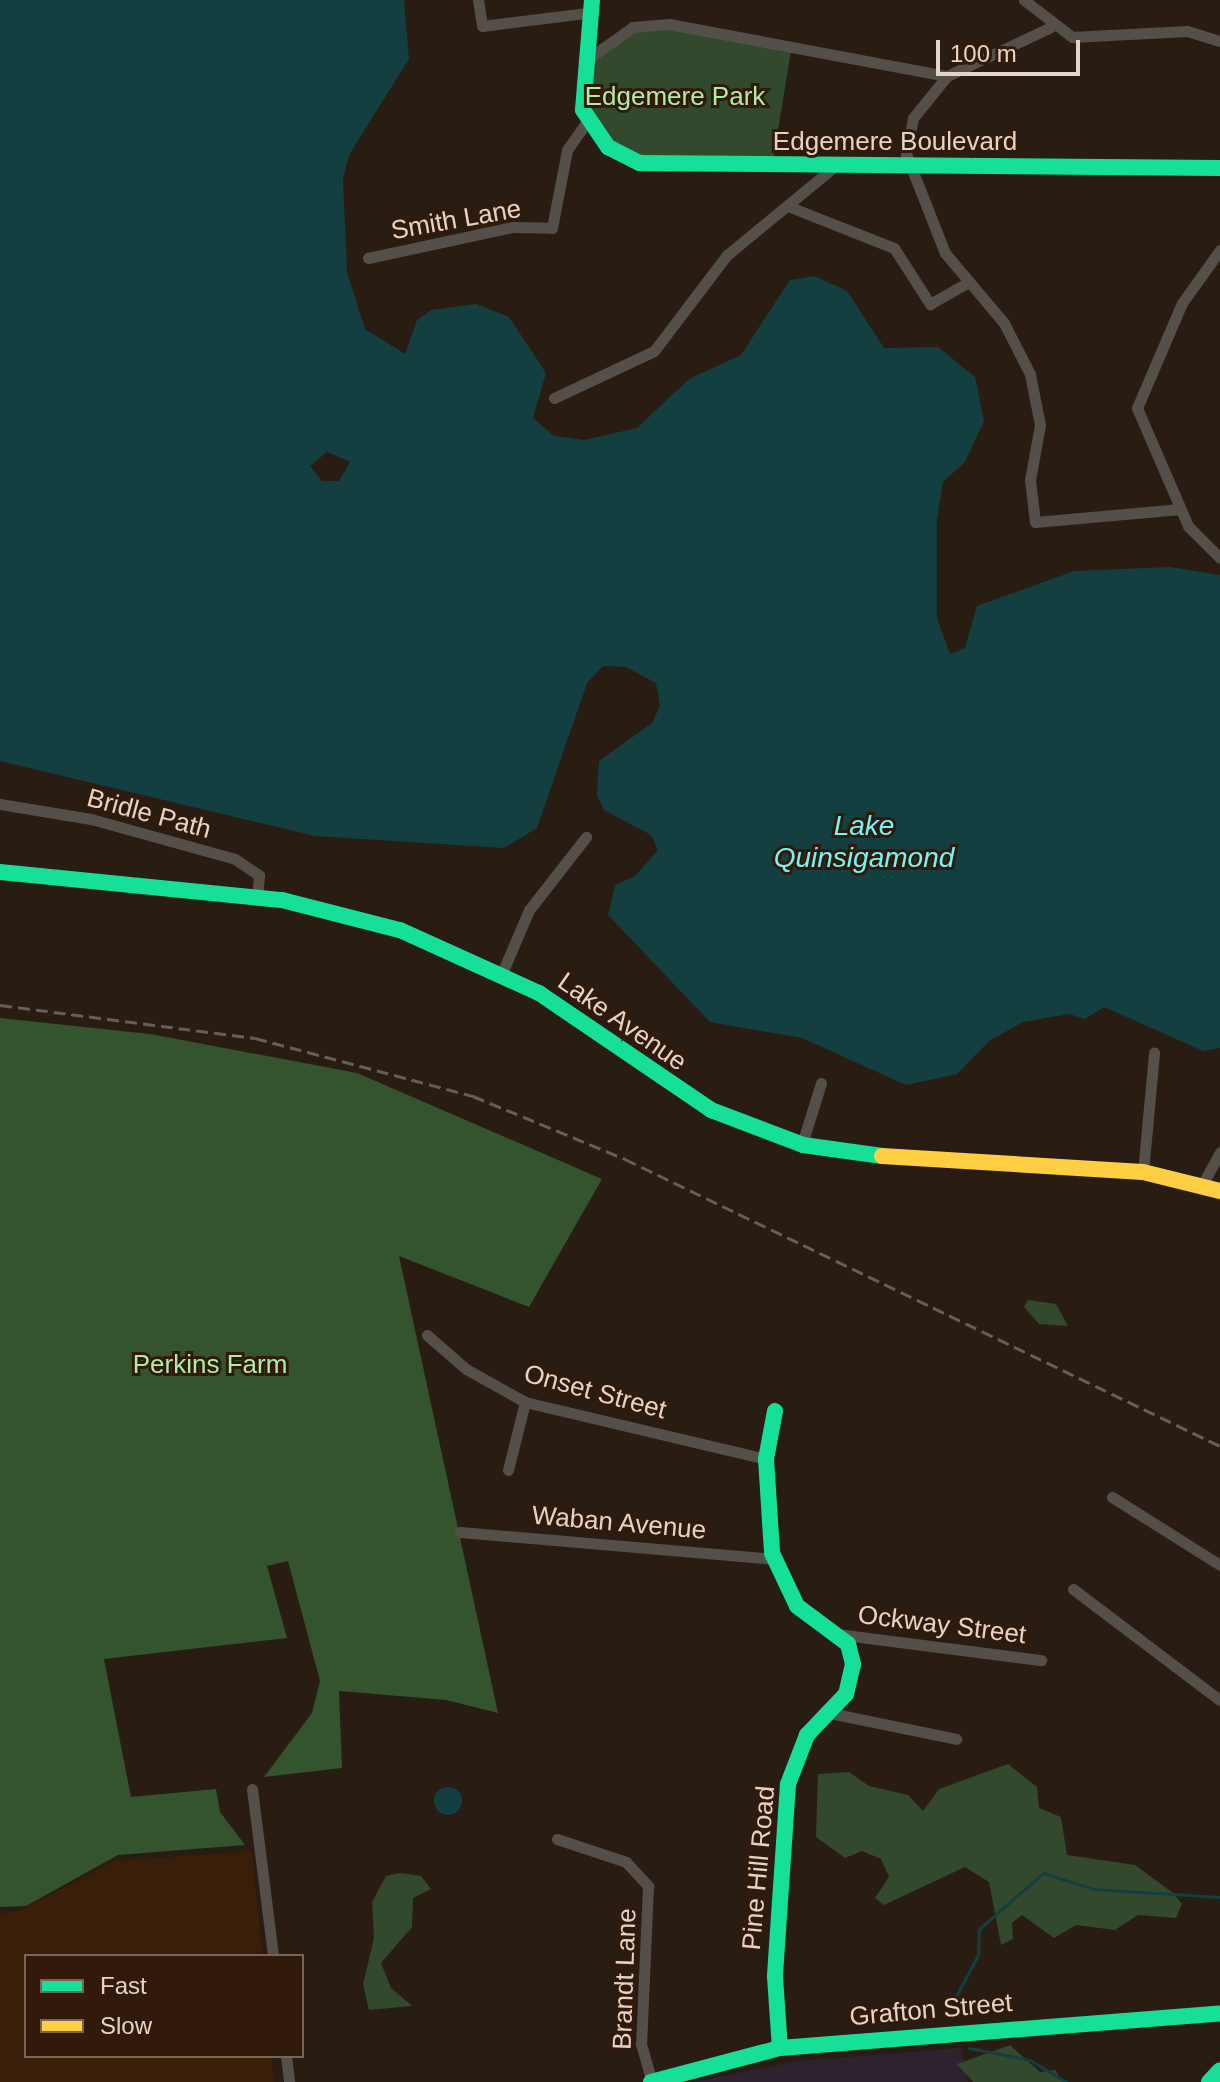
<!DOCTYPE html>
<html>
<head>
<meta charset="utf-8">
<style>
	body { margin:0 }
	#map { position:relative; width:1220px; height:2082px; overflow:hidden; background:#291c13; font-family:Arial,sans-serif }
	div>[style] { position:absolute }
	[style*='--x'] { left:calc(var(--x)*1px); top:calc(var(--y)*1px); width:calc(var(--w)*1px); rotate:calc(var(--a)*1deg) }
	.built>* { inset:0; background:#391e0a }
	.education>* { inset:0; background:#2c232f }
	.green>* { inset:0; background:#32492d }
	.forest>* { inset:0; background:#33542d }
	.water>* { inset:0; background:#143f40 }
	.round { border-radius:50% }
	.stream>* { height:3px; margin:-1.5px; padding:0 1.5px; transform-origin:1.5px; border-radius:1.5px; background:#143f40 }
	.street>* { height:11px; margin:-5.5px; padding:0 5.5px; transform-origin:5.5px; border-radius:5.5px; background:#554f4a }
	.fast>* { height:16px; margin:-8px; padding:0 8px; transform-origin:8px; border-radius:8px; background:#16e098 }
	.slow>* { height:16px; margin:-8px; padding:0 8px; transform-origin:8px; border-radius:8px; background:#ffcf43 }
	.rail>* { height:3px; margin-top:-1.5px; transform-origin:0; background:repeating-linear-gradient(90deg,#655e59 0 12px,transparent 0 18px) }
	span { translate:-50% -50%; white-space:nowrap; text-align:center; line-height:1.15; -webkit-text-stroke:6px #321a0a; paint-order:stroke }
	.park-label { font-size:26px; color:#adeda7 }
	.street-label { font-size:26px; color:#e4d3c9 }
	.water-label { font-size:28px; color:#73f4f9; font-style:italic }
	.legend { position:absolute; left:24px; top:1954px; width:280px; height:104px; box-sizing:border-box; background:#321a0a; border:2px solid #796456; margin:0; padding:10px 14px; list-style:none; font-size:24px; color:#e4d3c9 }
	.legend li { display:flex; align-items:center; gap:16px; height:40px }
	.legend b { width:40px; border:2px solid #796456 }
	.scale { position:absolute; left:936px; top:40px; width:144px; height:36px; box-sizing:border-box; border:4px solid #e4d3c9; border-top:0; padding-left:10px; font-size:24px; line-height:28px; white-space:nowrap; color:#e4d3c9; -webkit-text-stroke:6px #321a0a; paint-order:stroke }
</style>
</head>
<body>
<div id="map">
	<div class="built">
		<i style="clip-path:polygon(252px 1851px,262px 1956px,26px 1956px,26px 2056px,271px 2056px,274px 2082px,0 2082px,0 1913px,17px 1912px,114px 1861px)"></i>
	</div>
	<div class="education">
		<i style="clip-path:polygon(961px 2048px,968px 2082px,693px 2082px,797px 2061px)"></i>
	</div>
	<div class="green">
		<i style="clip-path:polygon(654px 24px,791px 51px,772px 167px,630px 160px,583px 110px,592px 56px,610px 40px)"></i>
		<i style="clip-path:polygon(1028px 1300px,1056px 1304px,1068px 1326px,1039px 1324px,1024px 1307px)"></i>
		<i style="clip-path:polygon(1008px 1764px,1037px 1787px,1039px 1808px,1061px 1817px,1067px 1855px,1135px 1865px,1173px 1893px,1182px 1904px,1176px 1918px,1138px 1915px,1115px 1930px,1076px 1925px,1054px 1938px,1022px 1915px,1012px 1923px,1013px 1939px,1001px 1945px,989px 1882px,965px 1867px,884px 1905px,875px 1898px,889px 1877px,881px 1859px,862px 1851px,845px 1858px,816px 1837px,818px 1774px,849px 1772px,869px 1786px,908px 1795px,923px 1811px,939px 1789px)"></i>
		<i style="clip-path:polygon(400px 1873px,421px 1876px,431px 1889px,413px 1898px,412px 1927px,381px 1963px,391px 1988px,412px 2006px,369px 2010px,363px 1984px,374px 1938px,372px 1902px,386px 1876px)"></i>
		<i style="clip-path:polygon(1010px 2045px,1040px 2072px,1055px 2070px,1063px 2082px,973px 2082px,957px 2064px)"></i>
	</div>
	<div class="forest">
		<i style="clip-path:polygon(0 1018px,150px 1034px,357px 1073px,602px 1179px,529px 1307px,399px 1256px,498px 1713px,446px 1700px,339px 1691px,342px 1768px,264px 1777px,312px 1713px,320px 1681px,288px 1561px,267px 1566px,287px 1638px,104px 1659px,131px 1797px,216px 1789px,220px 1812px,245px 1845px,118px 1855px,26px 1906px,0 1907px)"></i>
	</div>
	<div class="water">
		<i style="clip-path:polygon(evenodd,0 0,404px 0,409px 59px,349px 155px,343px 179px,347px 272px,365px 329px,405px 354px,417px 320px,431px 310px,476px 304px,509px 317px,546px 373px,533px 418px,554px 436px,584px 440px,637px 428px,689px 379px,741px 355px,790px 280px,814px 276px,847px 291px,884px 348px,938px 347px,975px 377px,984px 421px,965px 462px,943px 482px,937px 519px,937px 618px,950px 654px,965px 648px,977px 606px,1074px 571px,1170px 567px,1220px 575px,1220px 1048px,1203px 1051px,1104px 1007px,1085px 1019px,1069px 1014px,1023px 1022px,989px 1041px,957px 1074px,906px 1085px,802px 1038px,710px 1022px,608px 915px,615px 885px,635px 876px,658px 850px,651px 835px,604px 810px,597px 795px,599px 761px,652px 723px,660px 706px,656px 683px,626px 667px,603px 666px,587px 683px,537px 828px,504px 848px,315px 836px,0 761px,0 0,327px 452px,350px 462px,339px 481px,322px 481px,310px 466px,327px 452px)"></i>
		<i class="round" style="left:434px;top:1787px;width:28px;height:28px"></i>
	</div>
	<div class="stream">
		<i style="--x:955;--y:1998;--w:49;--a:-61.9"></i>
		<i style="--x:978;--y:1955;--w:26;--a:-88"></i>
		<i style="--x:979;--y:1929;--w:85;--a:-41.2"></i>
		<i style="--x:1043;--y:1873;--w:53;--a:17.4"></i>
		<i style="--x:1094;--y:1889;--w:126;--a:3.6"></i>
		<i style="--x:969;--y:2048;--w:62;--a:11.1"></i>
		<i style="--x:1030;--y:2060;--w:42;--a:31.4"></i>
	</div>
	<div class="street">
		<i style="--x:478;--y:0;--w:26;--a:81"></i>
		<i style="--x:482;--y:26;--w:106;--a:-7.1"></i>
		<i style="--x:1024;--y:0;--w:61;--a:37.6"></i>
		<i style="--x:1072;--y:37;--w:115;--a:-3"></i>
		<i style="--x:1187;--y:31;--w:34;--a:17"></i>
		<i style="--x:1051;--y:27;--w:115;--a:154.8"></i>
		<i style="--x:947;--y:76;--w:54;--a:129"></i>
		<i style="--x:913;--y:118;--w:37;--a:101"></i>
		<i style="--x:906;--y:154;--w:106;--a:68.5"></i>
		<i style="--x:945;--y:253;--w:92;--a:49.9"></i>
		<i style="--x:1004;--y:323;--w:57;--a:63"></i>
		<i style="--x:1030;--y:374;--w:52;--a:78.9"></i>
		<i style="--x:1040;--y:425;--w:56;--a:100.3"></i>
		<i style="--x:1030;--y:480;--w:42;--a:83.2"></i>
		<i style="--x:1035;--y:522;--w:146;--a:-5.1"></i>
		<i style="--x:592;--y:56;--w:50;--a:-35.3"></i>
		<i style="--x:633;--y:27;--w:36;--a:-5"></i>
		<i style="--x:669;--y:24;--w:283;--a:10.6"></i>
		<i style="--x:790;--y:207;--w:112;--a:21.5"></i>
		<i style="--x:894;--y:248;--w:67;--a:57.3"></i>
		<i style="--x:930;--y:304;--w:43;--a:-29.6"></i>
		<i style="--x:1220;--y:250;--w:65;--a:125.6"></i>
		<i style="--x:1182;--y:303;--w:114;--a:113.2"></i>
		<i style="--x:1137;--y:408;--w:129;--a:66.6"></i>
		<i style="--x:1188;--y:526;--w:45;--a:45"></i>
		<i style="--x:368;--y:258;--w:148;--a:-12.1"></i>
		<i style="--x:513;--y:227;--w:39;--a:1"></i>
		<i style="--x:552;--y:228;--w:79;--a:-79.1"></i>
		<i style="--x:567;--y:150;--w:35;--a:-55"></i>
		<i style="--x:554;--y:398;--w:110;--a:-25.2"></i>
		<i style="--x:654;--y:351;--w:121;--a:-52.8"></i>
		<i style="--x:727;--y:255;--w:140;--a:-39.5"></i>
		<i style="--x:0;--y:804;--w:92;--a:9.4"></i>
		<i style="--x:91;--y:819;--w:149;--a:15.5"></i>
		<i style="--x:235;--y:859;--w:29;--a:34"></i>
		<i style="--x:259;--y:875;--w:22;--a:95"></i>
		<i style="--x:502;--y:973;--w:69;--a:-66.8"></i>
		<i style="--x:529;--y:910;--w:93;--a:-52"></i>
		<i style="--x:802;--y:1144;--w:64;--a:-72.7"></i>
		<i style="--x:1143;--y:1172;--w:120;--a:-84.7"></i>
		<i style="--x:1202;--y:1185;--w:38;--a:-61"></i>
		<i style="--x:427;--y:1335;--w:52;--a:41.1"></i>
		<i style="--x:466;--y:1369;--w:68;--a:29.2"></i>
		<i style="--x:525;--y:1402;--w:248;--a:13.3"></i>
		<i style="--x:508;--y:1470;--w:70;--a:-76"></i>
		<i style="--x:1112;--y:1497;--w:128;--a:32.2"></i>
		<i style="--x:460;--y:1532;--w:316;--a:4.9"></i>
		<i style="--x:1073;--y:1589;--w:184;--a:37.1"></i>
		<i style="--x:837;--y:1634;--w:206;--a:7.3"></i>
		<i style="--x:825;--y:1712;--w:134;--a:11.6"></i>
		<i style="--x:252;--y:1789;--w:168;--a:82.8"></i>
		<i style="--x:557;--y:1839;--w:73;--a:18.4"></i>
		<i style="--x:626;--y:1862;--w:33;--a:47"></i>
		<i style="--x:648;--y:1886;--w:158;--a:92.5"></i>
		<i style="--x:641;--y:2044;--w:40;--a:74"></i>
		<i style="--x:286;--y:2056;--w:26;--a:83"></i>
	</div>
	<div class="fast">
		<i style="--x:592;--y:0;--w:110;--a:94.7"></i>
		<i style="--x:583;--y:110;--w:45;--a:56"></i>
		<i style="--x:608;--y:147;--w:35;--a:27"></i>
		<i style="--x:639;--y:163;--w:581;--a:0.49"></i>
		<i style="--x:0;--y:872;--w:283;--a:5.7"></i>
		<i style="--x:282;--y:900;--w:122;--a:14.3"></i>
		<i style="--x:400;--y:930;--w:153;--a:24.4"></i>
		<i style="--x:539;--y:993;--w:208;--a:34.2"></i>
		<i style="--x:711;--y:1110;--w:98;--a:20.8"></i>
		<i style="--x:803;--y:1145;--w:80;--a:7.9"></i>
		<i style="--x:775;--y:1411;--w:49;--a:100.6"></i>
		<i style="--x:766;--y:1459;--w:94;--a:86.3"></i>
		<i style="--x:772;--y:1553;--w:59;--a:64.7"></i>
		<i style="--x:797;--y:1606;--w:64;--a:36.7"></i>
		<i style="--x:848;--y:1644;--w:21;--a:76"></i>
		<i style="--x:853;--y:1664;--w:31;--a:103"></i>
		<i style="--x:846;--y:1694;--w:57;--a:133.6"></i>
		<i style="--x:807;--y:1735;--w:53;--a:111.2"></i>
		<i style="--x:788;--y:1784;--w:193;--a:93.9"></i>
		<i style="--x:775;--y:1977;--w:71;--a:86"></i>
		<i style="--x:651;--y:2082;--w:133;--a:-14.8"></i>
		<i style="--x:780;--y:2048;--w:441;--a:-4.5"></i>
		<i style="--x:1209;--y:2082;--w:16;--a:-47"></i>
	</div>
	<div class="slow">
		<i style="--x:882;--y:1156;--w:261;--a:3.5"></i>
		<i style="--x:1143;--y:1172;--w:79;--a:13.9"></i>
	</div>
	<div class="rail">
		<i style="--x:0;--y:1005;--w:257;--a:7.4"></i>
		<i style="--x:255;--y:1038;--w:226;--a:14.9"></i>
		<i style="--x:473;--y:1096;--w:165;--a:22.5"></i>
		<i style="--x:625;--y:1159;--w:661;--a:25.75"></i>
	</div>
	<div class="park-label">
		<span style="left:675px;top:97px">Edgemere Park</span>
		<span style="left:210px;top:1365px">Perkins Farm</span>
	</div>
	<div class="street-label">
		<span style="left:895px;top:142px">Edgemere Boulevard</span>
		<span style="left:456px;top:220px;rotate:-10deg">Smith Lane</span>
		<span style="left:149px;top:814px;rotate:15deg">Bridle Path</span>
		<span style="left:622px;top:1022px;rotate:35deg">Lake Avenue</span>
		<span style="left:595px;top:1392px;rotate:15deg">Onset Street</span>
		<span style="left:619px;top:1523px;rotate:5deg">Waban Avenue</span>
		<span style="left:942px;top:1625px;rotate:7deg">Ockway Street</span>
		<span style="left:759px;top:1868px;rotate:-85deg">Pine Hill Road</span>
		<span style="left:625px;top:1979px;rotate:-88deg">Brandt Lane</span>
		<span style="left:931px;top:2010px;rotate:-5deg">Grafton Street</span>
	</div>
	<div class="water-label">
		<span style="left:864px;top:842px">Lake<br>Quinsigamond</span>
	</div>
	<ul class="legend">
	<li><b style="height:10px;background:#16e098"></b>Fast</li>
	<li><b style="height:10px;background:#ffcf43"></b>Slow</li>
	</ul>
	<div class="scale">100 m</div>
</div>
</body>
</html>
